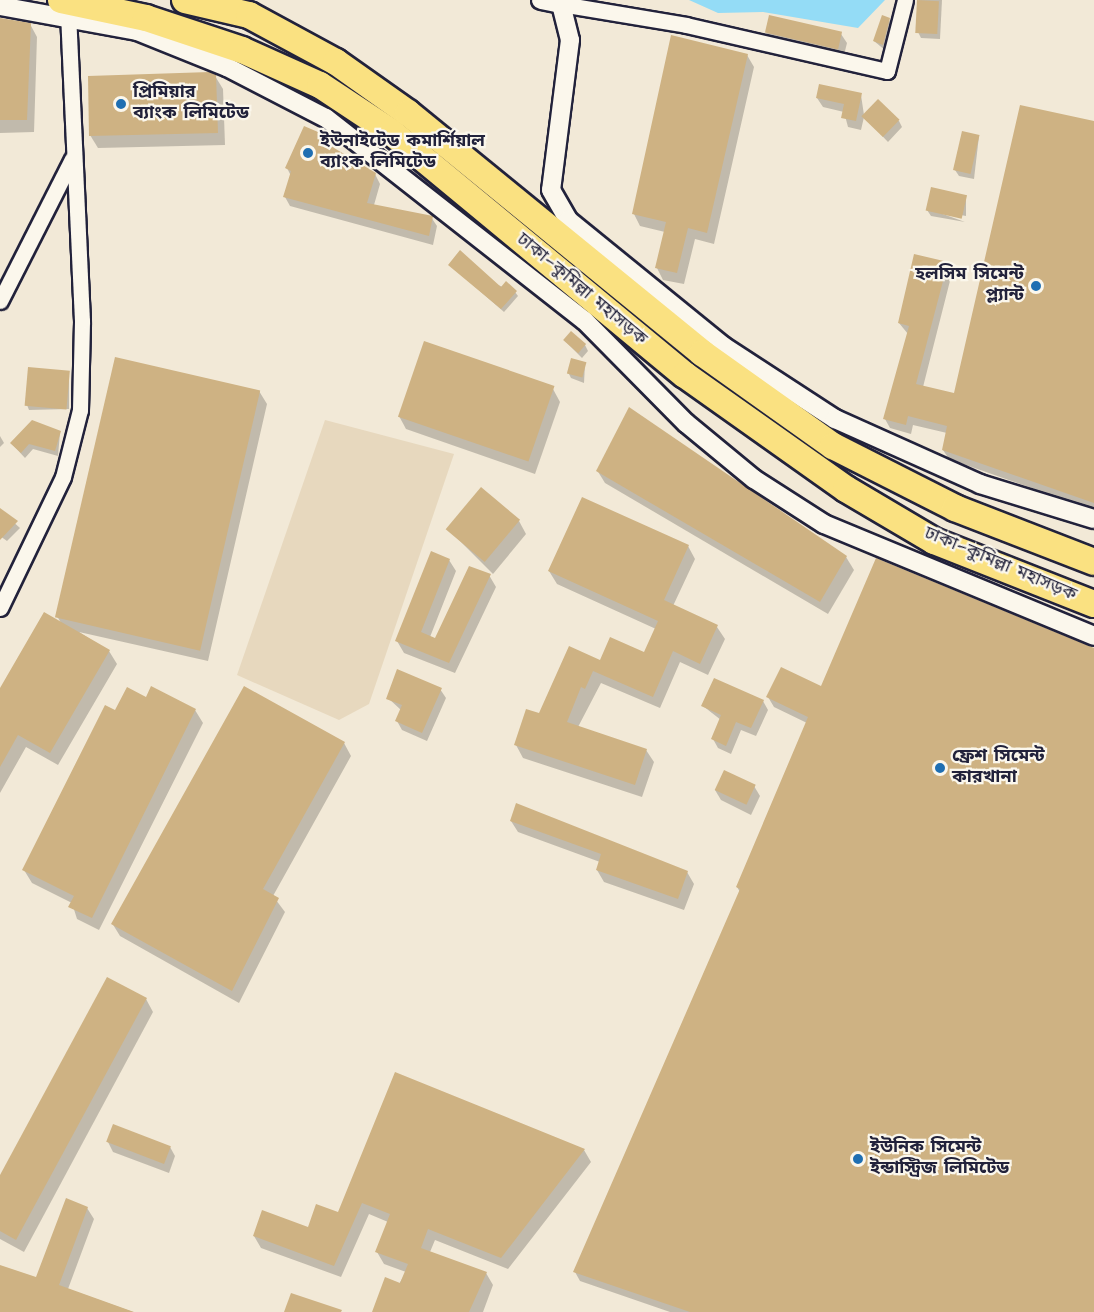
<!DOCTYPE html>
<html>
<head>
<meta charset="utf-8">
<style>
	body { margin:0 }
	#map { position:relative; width:1094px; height:1312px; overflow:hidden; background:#f2e9d7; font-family:Kalam,"Noto Sans Bengali",sans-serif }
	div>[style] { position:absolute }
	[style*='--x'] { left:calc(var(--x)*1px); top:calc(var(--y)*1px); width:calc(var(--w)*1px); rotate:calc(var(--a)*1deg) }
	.built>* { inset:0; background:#e7d8be }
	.water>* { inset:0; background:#94dcf6 }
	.shadow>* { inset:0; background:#0003 }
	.building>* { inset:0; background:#ceb283; transform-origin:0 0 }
	.roads { filter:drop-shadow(2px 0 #22223b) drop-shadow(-2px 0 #22223b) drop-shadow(0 2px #22223b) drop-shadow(0 -2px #22223b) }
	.minor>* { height:15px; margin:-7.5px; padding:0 7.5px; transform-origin:7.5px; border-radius:7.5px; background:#fbf7ec }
	.tertiary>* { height:18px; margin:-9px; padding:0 9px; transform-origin:9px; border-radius:9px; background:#fbf7ec }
	.trunk>* { height:26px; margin:-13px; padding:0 13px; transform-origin:13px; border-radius:13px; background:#fae181 }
	.dots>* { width:16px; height:16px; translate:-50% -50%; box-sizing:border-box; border:3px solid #fbf7ec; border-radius:50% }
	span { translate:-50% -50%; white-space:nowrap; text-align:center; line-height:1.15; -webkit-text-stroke:4.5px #fbf7ec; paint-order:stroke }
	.poi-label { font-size:18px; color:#22223b; font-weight:700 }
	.left { translate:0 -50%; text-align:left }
	.right { translate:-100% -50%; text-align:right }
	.street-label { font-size:18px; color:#22223b }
</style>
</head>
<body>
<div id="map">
	<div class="built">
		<i style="clip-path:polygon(325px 420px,454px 454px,369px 704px,339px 720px,237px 675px)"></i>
	</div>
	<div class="water">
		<i style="clip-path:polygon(689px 0,885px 0,858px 28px,763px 12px,718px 13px)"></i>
	</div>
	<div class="shadow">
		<i style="clip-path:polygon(919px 0,942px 0,940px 39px,921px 38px,918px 32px)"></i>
		<i style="clip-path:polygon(889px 20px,893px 26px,886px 51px,874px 41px)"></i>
		<i style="clip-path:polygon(0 23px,30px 24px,37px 37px,34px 132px,0 133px)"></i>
		<i style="clip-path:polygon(766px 33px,841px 34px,847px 43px,843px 59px,772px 42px)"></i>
		<i style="clip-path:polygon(747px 55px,754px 67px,714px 244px,695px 239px,684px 284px,663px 280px,657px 268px,665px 232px,640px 226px,634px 214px)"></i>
		<i style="clip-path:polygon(215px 76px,223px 89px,225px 145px,98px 148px,90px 135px)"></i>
		<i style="clip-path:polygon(861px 95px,864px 115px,899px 121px,902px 127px,888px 142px,864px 117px,861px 130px,848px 127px,844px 112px,823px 107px,817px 98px)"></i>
		<i style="clip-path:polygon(1094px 123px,1094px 510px,949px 459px,943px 450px,947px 433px,913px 425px,911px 434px,890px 428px,885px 419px,908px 334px,899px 323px,947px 264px,952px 273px,923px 387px,956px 395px)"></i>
		<i style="clip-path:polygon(979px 136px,974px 179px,959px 176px,955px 170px)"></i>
		<i style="clip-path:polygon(331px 139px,335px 151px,375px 174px,380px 184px,374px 205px,431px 217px,437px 226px,433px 245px,290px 206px,285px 197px,291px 176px,287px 168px)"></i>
		<i style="clip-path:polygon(966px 196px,966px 216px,929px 209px,965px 222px,931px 216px,927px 210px)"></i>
		<i style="clip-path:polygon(450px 265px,515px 292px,518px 296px,504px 312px)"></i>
		<i style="clip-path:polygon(564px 340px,585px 345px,588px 351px,582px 358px)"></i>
		<i style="clip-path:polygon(585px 364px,584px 383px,571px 378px,568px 372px)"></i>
		<i style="clip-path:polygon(69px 372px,69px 409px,29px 410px,27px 405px)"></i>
		<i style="clip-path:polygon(553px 389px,560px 402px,535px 474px,406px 429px,399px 416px)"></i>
		<i style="clip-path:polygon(259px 391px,267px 404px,208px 661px,79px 632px,109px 651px,117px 664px,58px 765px,26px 747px,0 793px,0 696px,61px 623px,57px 616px)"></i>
		<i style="clip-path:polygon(60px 433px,58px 456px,33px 449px,25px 458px,11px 443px)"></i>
		<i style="clip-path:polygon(0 436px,4px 443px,0 447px)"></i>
		<i style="clip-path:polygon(597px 470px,846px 557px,854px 570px,828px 614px,605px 483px)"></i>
		<i style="clip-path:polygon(0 510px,20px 528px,7px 541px,0 536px)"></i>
		<i style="clip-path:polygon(519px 521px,526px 534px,493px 574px,448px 529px)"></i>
		<i style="clip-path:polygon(688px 546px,695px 559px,673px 606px,717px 627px,725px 639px,708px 675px,680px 662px,660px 708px,601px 683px,578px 727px,646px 750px,654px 762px,642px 797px,523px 758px,516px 745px,540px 715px,601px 662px,645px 654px,656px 629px,557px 584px,549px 571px)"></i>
		<i style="clip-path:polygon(449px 560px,456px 571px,430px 637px,436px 639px,489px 575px,496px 587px,455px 673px,404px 653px,397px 641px)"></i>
		<i style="clip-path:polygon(1094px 650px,1094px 1312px,670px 1312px,580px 1281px,575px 1272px,740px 892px,737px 887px,807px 723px,774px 707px,768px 697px)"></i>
		<i style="clip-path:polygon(440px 689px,446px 698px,427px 741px,402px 730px,397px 721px,401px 710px,388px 698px)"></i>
		<i style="clip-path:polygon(146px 699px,195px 710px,203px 723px,99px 930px,77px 919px,72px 903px,32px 883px,24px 870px,116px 712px)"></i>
		<i style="clip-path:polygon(763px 701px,768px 710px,756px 736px,741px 730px,731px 754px,718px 748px,713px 739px,721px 720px,703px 706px)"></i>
		<i style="clip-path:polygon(344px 743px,351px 756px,273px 896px,285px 912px,239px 1003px,120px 936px,112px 923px)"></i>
		<i style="clip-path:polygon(754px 786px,760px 796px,751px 815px,721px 800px,715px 790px)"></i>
		<i style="clip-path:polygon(517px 805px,687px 872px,694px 884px,684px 910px,604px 882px,597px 870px,600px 862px,518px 832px,511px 821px)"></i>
		<i style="clip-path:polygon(146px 999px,153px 1012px,24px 1252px,0 1239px,0 1179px)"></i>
		<i style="clip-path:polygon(395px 1074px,584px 1150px,591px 1162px,508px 1269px,435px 1240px,430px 1252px,486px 1273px,493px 1285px,483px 1312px,383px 1312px,406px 1272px,384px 1264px,377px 1252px,388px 1222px,369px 1214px,341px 1277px,261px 1248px,254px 1236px,309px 1229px,339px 1214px)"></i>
		<i style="clip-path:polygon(108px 1142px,170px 1147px,175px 1156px,169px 1173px,113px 1152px)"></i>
		<i style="clip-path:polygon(87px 1208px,94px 1219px,68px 1289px,133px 1312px,0 1312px,0 1266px,37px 1279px)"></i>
	</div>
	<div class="building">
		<i style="left:917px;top:0;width:22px;height:33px;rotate:3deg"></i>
		<i style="left:769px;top:15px;width:75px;height:18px;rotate:13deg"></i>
		<i style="clip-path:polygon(882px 15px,890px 18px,883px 45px,873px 41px)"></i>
		<i style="clip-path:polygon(0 18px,31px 23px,27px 120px,0 120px)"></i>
		<i style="clip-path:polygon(671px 35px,748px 54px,707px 233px,688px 228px,677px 273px,655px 268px,666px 222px,632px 214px)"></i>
		<i style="clip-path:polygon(210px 72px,216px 75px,218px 133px,89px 136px,88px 76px)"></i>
		<i style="clip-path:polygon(819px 84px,862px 93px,856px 121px,841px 118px,844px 104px,816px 98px)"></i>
		<i style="left:878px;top:99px;width:30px;height:24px;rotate:44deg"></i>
		<i style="clip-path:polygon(1020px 105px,1094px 121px,1094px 503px,942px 450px,947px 426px,908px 416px,906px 425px,883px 419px,909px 326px,898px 323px,914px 254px,948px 262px,916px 384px,954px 393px)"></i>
		<i style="clip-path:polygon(304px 126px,332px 138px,329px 145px,376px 173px,367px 203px,433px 216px,429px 236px,283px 197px,291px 171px,285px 168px)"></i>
		<i style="left:962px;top:131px;width:18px;height:40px;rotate:13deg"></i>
		<i style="left:931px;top:187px;width:37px;height:24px;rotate:13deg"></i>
		<i style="clip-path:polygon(460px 250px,501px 287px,506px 281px,517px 291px,501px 309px,448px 265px)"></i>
		<i style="left:571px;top:331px;width:20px;height:12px;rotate:41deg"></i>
		<i style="left:424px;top:341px;width:138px;height:80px;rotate:19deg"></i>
		<i style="left:115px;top:357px;width:149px;height:267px;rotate:13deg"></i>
		<i style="left:571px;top:358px;width:16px;height:16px;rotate:15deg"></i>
		<i style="left:28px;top:367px;width:42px;height:39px;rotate:5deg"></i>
		<i style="clip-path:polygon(629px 407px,847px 556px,820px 602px,596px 471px)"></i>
		<i style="clip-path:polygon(32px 420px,61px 431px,55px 451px,29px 444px,21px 453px,10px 443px)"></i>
		<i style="left:481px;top:487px;width:51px;height:55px;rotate:40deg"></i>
		<i style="clip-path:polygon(582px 497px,689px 545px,664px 600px,718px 625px,700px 664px,673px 651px,653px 697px,593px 671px,585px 689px,581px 687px,567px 722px,647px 749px,635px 785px,514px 745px,526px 709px,539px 713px,569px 646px,600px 660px,610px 637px,644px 652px,658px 621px,548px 571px)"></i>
		<i style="clip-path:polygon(0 508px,18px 521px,0 540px)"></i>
		<i style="clip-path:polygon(431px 551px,450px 559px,421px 632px,435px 638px,469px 566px,491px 574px,449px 663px,395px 641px)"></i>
		<i style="clip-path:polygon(876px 558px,1094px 648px,1094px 1312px,690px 1312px,573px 1272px,740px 889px,736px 887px,808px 717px,766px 697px,781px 667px,821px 686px)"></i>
		<i style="clip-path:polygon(44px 612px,110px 650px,50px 753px,18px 735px,0 767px,0 688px)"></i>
		<i style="clip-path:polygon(397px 669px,442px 688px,422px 733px,395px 721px,402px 705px,386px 699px)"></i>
		<i style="clip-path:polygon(714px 678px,764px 700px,751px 728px,736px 722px,726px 746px,711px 739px,721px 715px,701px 706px)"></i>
		<i style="clip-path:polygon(151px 686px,196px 709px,92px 918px,68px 907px,74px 896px,22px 870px,105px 705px,115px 710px,127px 687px,146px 697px)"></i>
		<i style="clip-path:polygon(244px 686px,345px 742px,263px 889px,279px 898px,232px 991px,111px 924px)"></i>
		<i style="left:724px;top:770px;width:35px;height:22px;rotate:25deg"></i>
		<i style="clip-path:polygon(516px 803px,688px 871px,678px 899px,596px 870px,601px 854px,510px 821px)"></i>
		<i style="clip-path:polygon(107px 977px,147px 998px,16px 1240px,0 1231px,0 1175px)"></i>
		<i style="clip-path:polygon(395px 1072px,585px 1149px,501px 1258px,428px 1229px,421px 1248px,487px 1272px,469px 1312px,372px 1312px,385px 1277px,400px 1283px,408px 1264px,375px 1252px,390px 1214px,362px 1203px,334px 1266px,253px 1236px,262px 1210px,308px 1227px,316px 1204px,338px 1212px)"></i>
		<i style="left:113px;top:1124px;width:62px;height:19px;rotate:21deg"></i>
		<i style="clip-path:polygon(66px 1198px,88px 1207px,59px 1285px,134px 1312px,0 1312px,0 1265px,36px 1277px)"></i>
		<i style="clip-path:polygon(291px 1293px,342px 1310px,341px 1312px,284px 1312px)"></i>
	</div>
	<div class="roads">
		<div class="minor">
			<i style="--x:561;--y:4;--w:127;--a:9.5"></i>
			<i style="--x:686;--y:25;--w:206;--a:12.9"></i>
			<i style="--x:887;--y:71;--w:73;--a:-75.8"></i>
			<i style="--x:0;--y:301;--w:159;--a:-63.1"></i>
			<i style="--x:0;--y:608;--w:145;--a:-64.3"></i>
			<i style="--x:63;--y:477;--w:69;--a:-75.8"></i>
			<i style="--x:80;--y:410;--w:89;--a:-88.7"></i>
			<i style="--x:82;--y:321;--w:306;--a:-92.6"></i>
		</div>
		<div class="tertiary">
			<i style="--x:541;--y:0;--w:20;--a:11"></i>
			<i style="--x:561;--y:4;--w:37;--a:76"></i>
			<i style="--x:570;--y:40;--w:151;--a:97.2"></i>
			<i style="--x:551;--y:190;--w:34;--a:60"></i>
			<i style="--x:568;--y:220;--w:200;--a:39.1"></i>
			<i style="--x:723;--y:346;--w:134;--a:33.1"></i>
			<i style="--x:835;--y:419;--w:159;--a:24.1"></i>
			<i style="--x:980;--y:484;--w:119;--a:17.1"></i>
			<i style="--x:0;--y:6;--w:139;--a:10.3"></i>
			<i style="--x:137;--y:31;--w:97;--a:21.8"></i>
			<i style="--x:227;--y:67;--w:111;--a:27.3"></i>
			<i style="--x:326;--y:118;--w:328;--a:38.1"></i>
			<i style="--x:584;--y:320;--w:145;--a:45.3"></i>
			<i style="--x:686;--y:423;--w:88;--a:39.5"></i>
			<i style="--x:754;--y:479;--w:83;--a:32.7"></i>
			<i style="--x:824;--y:524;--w:292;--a:22.5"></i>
		</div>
		<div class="trunk">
			<i style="--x:61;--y:0;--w:87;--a:12"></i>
			<i style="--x:146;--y:18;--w:101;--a:18.4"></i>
			<i style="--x:242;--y:50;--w:85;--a:24.2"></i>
			<i style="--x:320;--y:85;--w:85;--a:33.5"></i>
			<i style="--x:391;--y:132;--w:381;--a:39.6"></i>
			<i style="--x:685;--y:375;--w:197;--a:35.3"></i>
			<i style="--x:846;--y:489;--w:102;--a:30.6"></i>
			<i style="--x:934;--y:541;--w:172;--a:21.5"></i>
			<i style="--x:185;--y:0;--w:66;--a:13.2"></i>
			<i style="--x:249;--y:15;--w:99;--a:28.4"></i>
			<i style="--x:336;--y:62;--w:88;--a:35.3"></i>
			<i style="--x:408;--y:113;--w:380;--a:39.2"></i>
			<i style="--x:702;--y:353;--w:161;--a:35.4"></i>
			<i style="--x:833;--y:446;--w:137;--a:26.9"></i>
			<i style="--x:955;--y:508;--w:149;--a:21.2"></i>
		</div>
	</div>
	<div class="dots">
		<i style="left:121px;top:104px;background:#1f6fb2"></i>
		<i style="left:308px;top:153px;background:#1f6fb2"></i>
		<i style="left:1036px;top:286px;background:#1f6fb2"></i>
		<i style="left:940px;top:768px;background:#1f6fb2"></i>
		<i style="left:858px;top:1159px;background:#1f6fb2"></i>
	</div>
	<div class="poi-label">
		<span class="left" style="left:133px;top:104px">প্রিমিয়ার<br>ব্যাংক লিমিটেড</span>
		<span class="left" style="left:320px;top:153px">ইউনাইটেড কমার্শিয়াল<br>ব্যাংক লিমিটেড</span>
		<span class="right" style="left:1024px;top:286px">হলসিম সিমেন্ট<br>প্ল্যান্ট</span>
		<span class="left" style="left:952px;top:768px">ফ্রেশ সিমেন্ট<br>কারখানা</span>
		<span class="left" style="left:870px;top:1159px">ইউনিক সিমেন্ট<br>ইন্ডাস্ট্রিজ লিমিটেড</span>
	</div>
	<div class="street-label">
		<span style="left:581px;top:290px;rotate:40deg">ঢাকা–কুমিল্লা মহাসড়ক</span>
		<span style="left:1000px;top:565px;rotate:23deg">ঢাকা–কুমিল্লা মহাসড়ক</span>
	</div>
</div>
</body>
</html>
